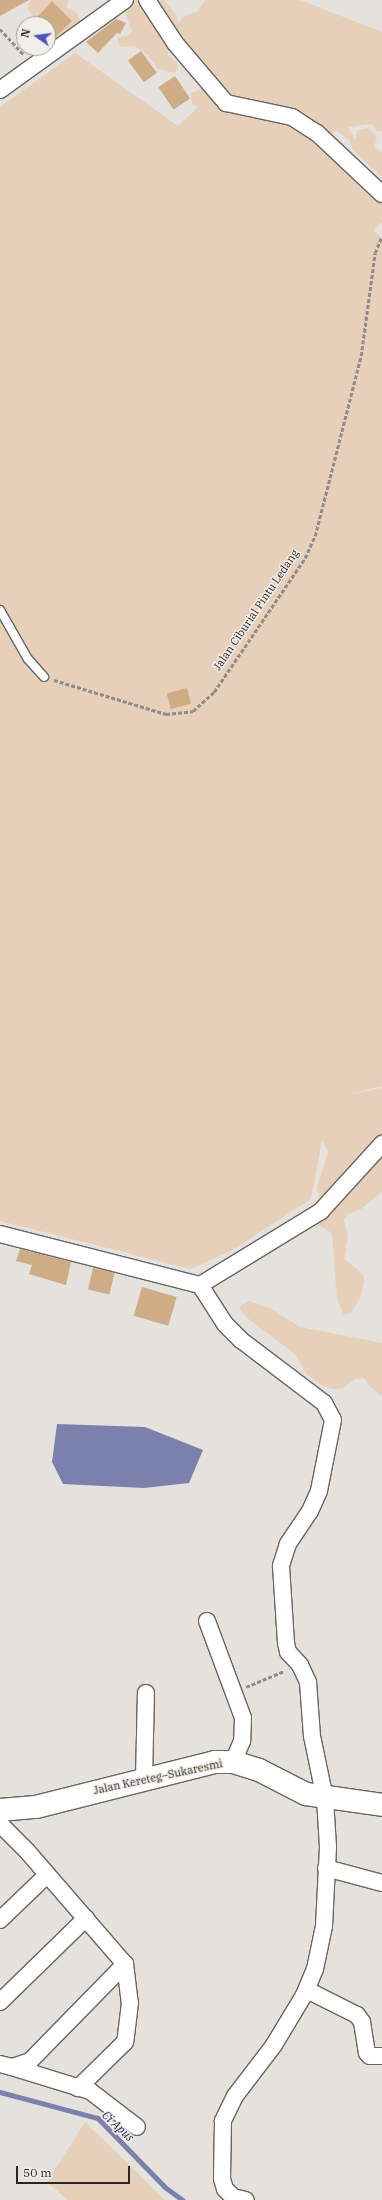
<!DOCTYPE html>
<html>
<head>
<meta charset="utf-8">
<style>
	body { margin:0 }
	#map { position:relative; width:382px; height:2200px; overflow:hidden; background:#e5e1dc; font-family:"IBM Plex Serif",serif }
	div>[style] { position:absolute }
	[style*='--x'] { left:calc(var(--x)*1px); top:calc(var(--y)*1px); width:calc(var(--w)*1px); rotate:calc(var(--a)*1deg) }
	.green>* { inset:0; background:#e6d0b9 }
	.water>* { inset:0; background:#7a81ac }
	.stream>* { height:4.5px; margin:-2.25px; padding:0 2.25px; transform-origin:2.25px; border-radius:2.25px; background:#7a81ac }
	.building>* { inset:0; background:#ceac86; transform-origin:0 0 }
	.path>* { height:2.5px; margin-top:-1.25px; transform-origin:0; background:repeating-linear-gradient(90deg,#8f8c89 0 4px,transparent 0 6px) }
	.roads { filter:drop-shadow(1px 0 #696662) drop-shadow(-1px 0 #696662) drop-shadow(0 1px #696662) drop-shadow(0 -1px #696662) }
	.lane>* { height:8px; margin:-4px; padding:0 4px; transform-origin:4px; border-radius:4px; background:#fff }
	.street>* { height:16px; margin:-8px; padding:0 8px; transform-origin:8px; border-radius:8px; background:#fff }
	.secondary>* { height:22px; margin:-11px; padding:0 11px; transform-origin:11px; border-radius:11px; background:#fff }
	span { translate:-50% -50%; white-space:nowrap; text-align:center; line-height:1.15; -webkit-text-stroke:3px #f2eee9; paint-order:stroke }
	.street-label { font-size:11px; color:#292726 }
	.water-label { font-size:12px; color:#24265d; font-style:italic }
	.north { position:absolute; left:16px; top:16px; width:40px; height:40px; box-sizing:border-box; background:#f2eee9; border:1px solid #a29e9b; border-radius:50%; rotate:284deg; font-size:11px; font-weight:700; line-height:16px; text-align:center; color:#292726 }
	.north::after { content:''; display:block; margin:auto; width:14px; height:18px; background:#4d4fc5; clip-path:polygon(50% 0,100% 100%,50% 72%,0 100%) }
	.scale { position:absolute; left:16px; top:2166px; width:114px; height:18px; box-sizing:border-box; border:2px solid #292726; border-top:0; padding-left:5px; font-size:12px; line-height:14px; white-space:nowrap; color:#292726; -webkit-text-stroke:3px #f2eee9; paint-order:stroke }
</style>
</head>
<body>
<div id="map">
	<div class="green">
		<i style="clip-path:polygon(30px 0,69px 0,66px 7px,76px 12px,81px 22px,66px 32px,67px 42px,55px 44px,48px 39px,48px 24px,39px 24px,28px 9px)"></i>
		<i style="clip-path:polygon(120px 0,164px 0,176px 15px,179px 24px,182px 17px,198px 11px,205px 0,300px 0,382px 32px,382px 131px,377px 131px,372px 124px,348px 127px,355px 139px,358px 130px,369px 128px,377px 138px,374px 146px,382px 153px,382px 177px,353px 150px,350px 141px,336px 130px,329px 136px,382px 189px,382px 222px,374px 230px,382px 239px,382px 1086px,346px 1095px,382px 1088px,382px 1192px,361px 1209px,348px 1214px,344px 1220px,348px 1236px,344px 1259px,363px 1274px,364px 1283px,360px 1298px,351px 1313px,344px 1315px,337px 1300px,332px 1233px,318px 1225px,315px 1218px,321px 1203px,317px 1188px,328px 1152px,322px 1140px,311px 1199px,231px 1251px,191px 1269px,0 1221px,0 107px,75px 53px,178px 126px,198px 107px,192px 104px,191px 93px,202px 89px,205px 81px,175px 33px,167px 47px,168px 55px,179px 65px,175px 73px,158px 69px,148px 55px,135px 46px,120px 47px,117px 38px,127px 36px,132px 31px)"></i>
		<i style="clip-path:polygon(249px 1301px,272px 1309px,300px 1327px,382px 1343px,382px 1396px,370px 1387px,364px 1378px,355px 1379px,343px 1388px,333px 1389px,323px 1386px,306px 1374px,295px 1354px,246px 1317px,239px 1307px)"></i>
		<i style="clip-path:polygon(85px 2122px,165px 2200px,68px 2200px,47px 2182px)"></i>
	</div>
	<div class="water">
		<i style="clip-path:polygon(57px 1424px,145px 1427px,203px 1450px,189px 1483px,144px 1488px,63px 1484px,52px 1462px)"></i>
	</div>
	<div class="stream">
		<i style="--x:0;--y:2092;--w:101;--a:14.9"></i>
		<i style="--x:98;--y:2118;--w:96;--a:45.8"></i>
		<i style="--x:165;--y:2187;--w:22;--a:36"></i>
	</div>
	<div class="building">
		<i style="clip-path:polygon(0 0,29px 0,0 16px)"></i>
		<i style="clip-path:polygon(52px 1px,72px 21px,48px 44px,48px 24px,31px 24px)"></i>
		<i style="clip-path:polygon(116px 19px,126px 23px,120px 34px,117px 33px,98px 53px,86px 42px)"></i>
		<i style="left:141px;top:51px;width:27px;height:16px;rotate:54deg"></i>
		<i style="left:175px;top:76px;width:27px;height:20px;rotate:56deg"></i>
		<i style="left:187px;top:688px;width:16px;height:21px;rotate:75deg"></i>
		<i style="clip-path:polygon(20px 1249px,71px 1262px,66px 1285px,29px 1274px,32px 1265px,16px 1261px)"></i>
		<i style="left:93px;top:1268px;width:22px;height:22px;rotate:13deg"></i>
		<i style="left:142px;top:1287px;width:36px;height:30px;rotate:16deg"></i>
	</div>
	<div class="path">
		<i style="--x:0;--y:29;--w:35;--a:47"></i>
		<i style="--x:54;--y:680;--w:117;--a:16.9"></i>
		<i style="--x:166;--y:714;--w:27;--a:-6"></i>
		<i style="--x:193;--y:711;--w:28;--a:-42"></i>
		<i style="--x:214;--y:692;--w:162;--a:-55.8"></i>
		<i style="--x:305;--y:558;--w:24;--a:-66"></i>
		<i style="--x:315;--y:536;--w:186;--a:-75.7"></i>
		<i style="--x:361;--y:356;--w:104;--a:-82.3"></i>
		<i style="--x:375;--y:253;--w:18;--a:-68"></i>
		<i style="--x:246;--y:1687;--w:41;--a:-22.8"></i>
	</div>
	<div class="roads">
		<div class="lane">
			<i style="--x:0;--y:610;--w:56;--a:60.3"></i>
			<i style="--x:28;--y:659;--w:24;--a:48"></i>
		</div>
		<div class="street">
			<i style="--x:147;--y:0;--w:51;--a:56.9"></i>
			<i style="--x:175;--y:43;--w:79;--a:49.6"></i>
			<i style="--x:226;--y:103;--w:67;--a:12"></i>
			<i style="--x:292;--y:117;--w:30;--a:33"></i>
			<i style="--x:317;--y:133;--w:89;--a:43.2"></i>
			<i style="--x:0;--y:90;--w:154;--a:-35.8"></i>
			<i style="--x:0;--y:1234;--w:206;--a:14.3"></i>
			<i style="--x:200;--y:1285;--w:142;--a:-31.4"></i>
			<i style="--x:321;--y:1211;--w:91;--a:-47.7"></i>
			<i style="--x:200;--y:1285;--w:46;--a:57.3"></i>
			<i style="--x:225;--y:1324;--w:23;--a:45"></i>
			<i style="--x:241;--y:1340;--w:104;--a:37.2"></i>
			<i style="--x:324;--y:1403;--w:19;--a:62"></i>
			<i style="--x:333;--y:1420;--w:72;--a:101.2"></i>
			<i style="--x:319;--y:1491;--w:22;--a:114"></i>
			<i style="--x:310;--y:1511;--w:40;--a:124"></i>
			<i style="--x:288;--y:1544;--w:23;--a:108"></i>
			<i style="--x:281;--y:1566;--w:77;--a:86.3"></i>
			<i style="--x:286;--y:1643;--w:9;--a:77"></i>
			<i style="--x:288;--y:1652;--w:18;--a:47"></i>
			<i style="--x:300;--y:1665;--w:19;--a:65"></i>
			<i style="--x:308;--y:1682;--w:54;--a:85.8"></i>
			<i style="--x:312;--y:1736;--w:64;--a:78.3"></i>
			<i style="--x:325;--y:1799;--w:48;--a:86.4"></i>
			<i style="--x:328;--y:1847;--w:79;--a:92.9"></i>
			<i style="--x:324;--y:1926;--w:44;--a:101.8"></i>
			<i style="--x:315;--y:1969;--w:28;--a:113"></i>
			<i style="--x:304;--y:1995;--w:58;--a:121"></i>
			<i style="--x:274;--y:2045;--w:64;--a:127.4"></i>
			<i style="--x:235;--y:2096;--w:28;--a:116"></i>
			<i style="--x:223;--y:2121;--w:58;--a:91"></i>
			<i style="--x:222;--y:2179;--w:10;--a:73"></i>
			<i style="--x:225;--y:2189;--w:11;--a:45"></i>
			<i style="--x:233;--y:2197;--w:13;--a:13"></i>
			<i style="--x:207;--y:1621;--w:103;--a:69.6"></i>
			<i style="--x:243;--y:1718;--w:23;--a:92"></i>
			<i style="--x:242;--y:1741;--w:23;--a:113"></i>
			<i style="--x:144;--y:1779;--w:86;--a:-88.7"></i>
			<i style="--x:0;--y:1824;--w:38;--a:45"></i>
			<i style="--x:27;--y:1851;--w:150;--a:49.1"></i>
			<i style="--x:125;--y:1964;--w:39;--a:83"></i>
			<i style="--x:130;--y:2003;--w:39;--a:97"></i>
			<i style="--x:125;--y:2042;--w:66;--a:135.6"></i>
			<i style="--x:326;--y:1868;--w:58;--a:15"></i>
			<i style="--x:0;--y:1920;--w:65;--a:-43.8"></i>
			<i style="--x:307;--y:1990;--w:56;--a:26.6"></i>
			<i style="--x:357;--y:2015;--w:9;--a:54"></i>
			<i style="--x:362;--y:2022;--w:31;--a:81"></i>
			<i style="--x:367;--y:2053;--w:4;--a:45"></i>
			<i style="--x:370;--y:2056;--w:12;--a:0"></i>
			<i style="--x:0;--y:2002;--w:120;--a:-44.3"></i>
			<i style="--x:0;--y:2064;--w:12;--a:14"></i>
			<i style="--x:12;--y:2067;--w:19;--a:-18"></i>
			<i style="--x:30;--y:2061;--w:136;--a:-45.6"></i>
			<i style="--x:12;--y:2067;--w:82;--a:17.1"></i>
			<i style="--x:90;--y:2091;--w:59;--a:37.5"></i>
		</div>
		<div class="secondary">
			<i style="--x:0;--y:1810;--w:36;--a:-5"></i>
			<i style="--x:36;--y:1807;--w:185;--a:-14.1"></i>
			<i style="--x:215;--y:1762;--w:18;--a:0"></i>
			<i style="--x:233;--y:1762;--w:27;--a:17"></i>
			<i style="--x:259;--y:1770;--w:53;--a:27.1"></i>
			<i style="--x:306;--y:1794;--w:77;--a:8.2"></i>
		</div>
	</div>
	<div class="street-label">
		<span style="left:256px;top:610px;rotate:-56deg">Jalan Ciburial Pintu Ledang</span>
		<span style="left:158px;top:1777px;rotate:-12deg">Jalan Kereteg–Sukaresmi</span>
	</div>
	<div class="water-label">
		<span style="left:118px;top:2126px;rotate:43deg">Ci Apus</span>
	</div>
	<div class="north">N</div>
	<div class="scale">50 m</div>
</div>
</body>
</html>
